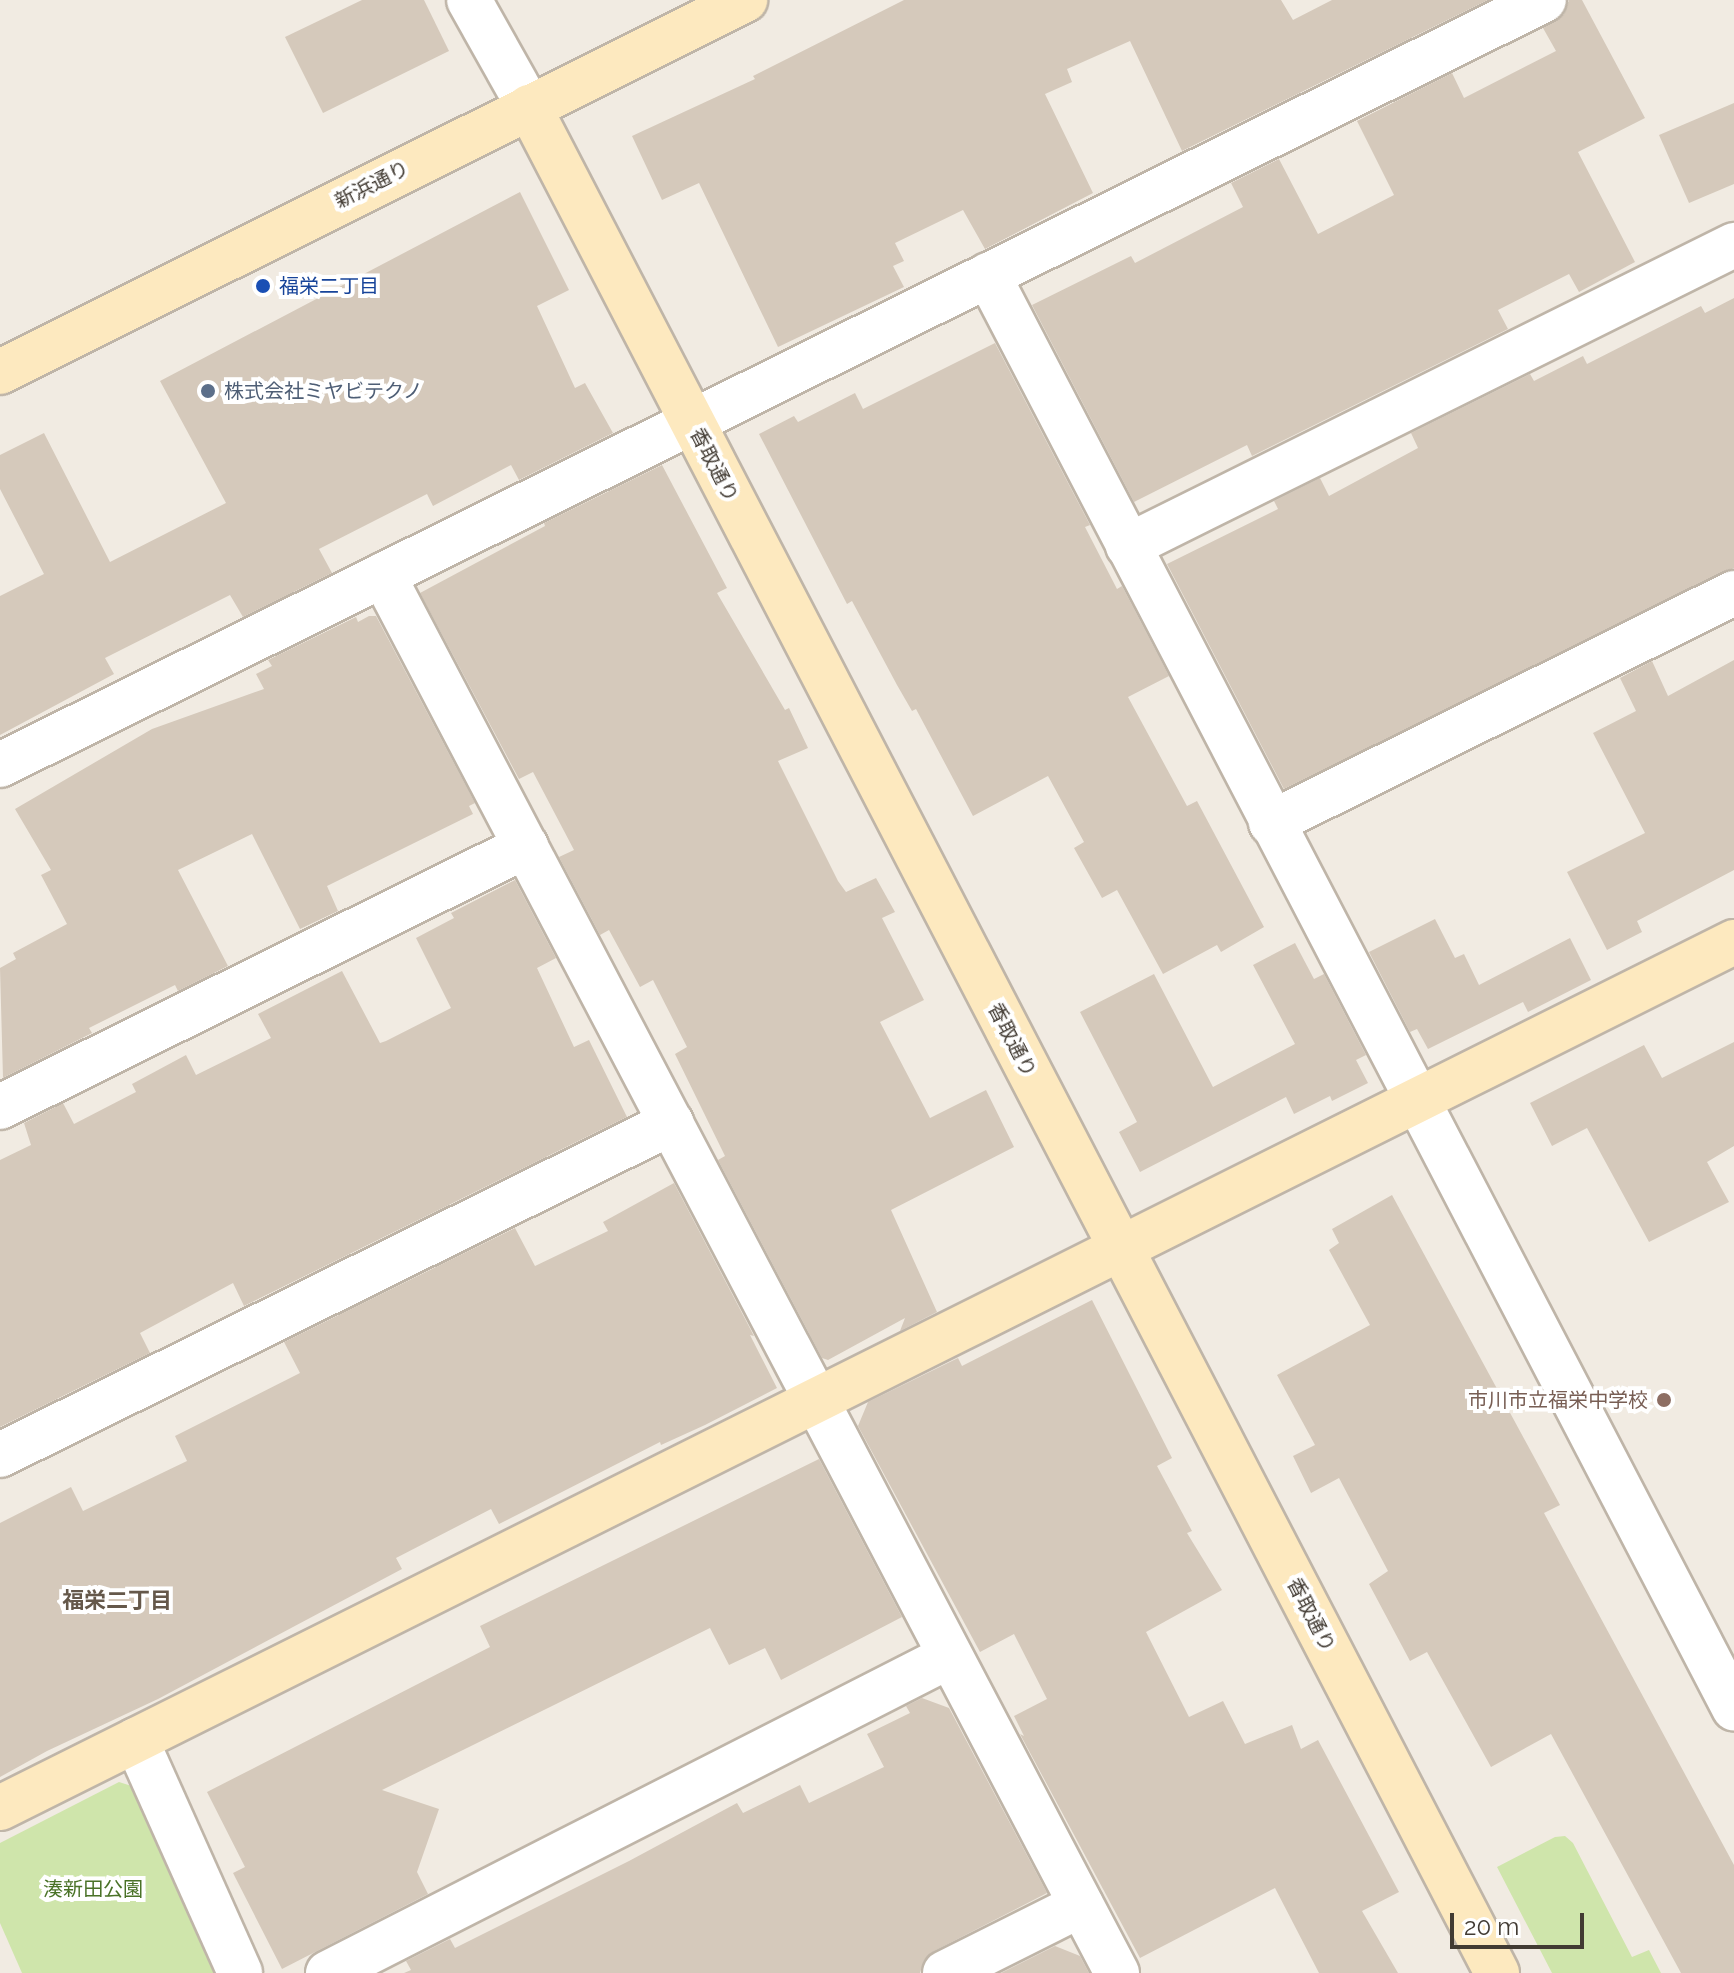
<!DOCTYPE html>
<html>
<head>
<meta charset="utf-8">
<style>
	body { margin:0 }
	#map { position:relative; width:1734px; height:1973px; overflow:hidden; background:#f1ebe2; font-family:Raleway,"Noto Sans JP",sans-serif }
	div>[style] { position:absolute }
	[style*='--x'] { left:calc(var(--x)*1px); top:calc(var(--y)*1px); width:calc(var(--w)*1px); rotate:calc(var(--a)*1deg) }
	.green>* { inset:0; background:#cfe5ab }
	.building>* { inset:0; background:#d5c9bb }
	.roads { filter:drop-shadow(2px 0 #bfb5a8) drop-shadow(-2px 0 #bfb5a8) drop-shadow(0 2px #bfb5a8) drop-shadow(0 -2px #bfb5a8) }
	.street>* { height:44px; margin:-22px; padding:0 22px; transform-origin:22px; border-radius:22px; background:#fff }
	.secondary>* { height:44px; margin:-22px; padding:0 22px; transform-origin:22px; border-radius:22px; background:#fde9bf }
	.dots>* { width:22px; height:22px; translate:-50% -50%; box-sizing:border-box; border:4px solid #fff; border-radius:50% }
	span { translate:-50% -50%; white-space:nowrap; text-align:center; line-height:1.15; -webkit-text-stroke:8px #fff; paint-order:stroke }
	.street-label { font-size:20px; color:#423b33 }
	.transit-label { font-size:20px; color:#164399 }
	.left { translate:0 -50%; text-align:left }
	.service-label { font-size:20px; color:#4e5e75 }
	.education-label { font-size:20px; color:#785e54 }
	.right { translate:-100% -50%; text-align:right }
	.park-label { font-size:20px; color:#4a7228 }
	.neighbourhood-label { font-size:22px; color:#65584a; font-weight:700 }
	.scale { position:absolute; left:1450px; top:1913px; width:134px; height:36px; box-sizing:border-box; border:4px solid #423b33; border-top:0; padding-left:10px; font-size:24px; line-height:28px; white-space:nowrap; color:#423b33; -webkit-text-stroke:6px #fff; paint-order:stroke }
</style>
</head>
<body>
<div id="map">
	<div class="green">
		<i style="clip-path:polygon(119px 1782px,141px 1789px,223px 1973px,22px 1973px,0 1923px,0 1843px)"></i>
		<i style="clip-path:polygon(1565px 1836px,1573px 1843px,1632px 1957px,1649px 1950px,1661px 1973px,1552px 1973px,1497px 1867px,1555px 1837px)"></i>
	</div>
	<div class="building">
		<i style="clip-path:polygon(362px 0,424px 0,449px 51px,323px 113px,285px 37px)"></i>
		<i style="clip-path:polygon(904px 0,1281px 0,1293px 20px,1332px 0,1488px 0,1182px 151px,1130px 41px,1067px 69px,1072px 82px,1045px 94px,1093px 193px,985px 249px,963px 210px,895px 243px,904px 261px,893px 266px,904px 287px,778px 347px,699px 183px,662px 200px,632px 136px,755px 79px,753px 76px)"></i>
		<i style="clip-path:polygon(1569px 0,1582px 0,1645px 118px,1578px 152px,1635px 262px,1579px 292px,1569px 274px,1498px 310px,1508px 329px,1252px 456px,1247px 445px,1134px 502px,1032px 305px,1131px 256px,1135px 263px,1243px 207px,1231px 183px,1279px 159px,1318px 234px,1394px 195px,1357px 121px,1452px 73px,1464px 98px,1556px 51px,1543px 28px,1564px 14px)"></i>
		<i style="clip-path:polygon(1734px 103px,1734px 184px,1689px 203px,1659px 135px)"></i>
		<i style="clip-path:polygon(520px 192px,569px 290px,537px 306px,575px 388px,585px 383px,613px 433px,519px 480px,511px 465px,433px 506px,427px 494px,319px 549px,332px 573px,243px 617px,230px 595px,105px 658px,114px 674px,0 735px,0 596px,44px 574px,0 489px,0 455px,44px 433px,110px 562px,226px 503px,160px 381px)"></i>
		<i style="clip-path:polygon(1734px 298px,1734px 568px,1284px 789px,1167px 564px,1278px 509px,1274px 501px,1320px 478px,1329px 496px,1418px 448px,1411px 433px,1530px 374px,1534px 381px,1583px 356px,1587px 364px,1701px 306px,1705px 313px)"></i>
		<i style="clip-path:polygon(995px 343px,1090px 525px,1085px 527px,1117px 589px,1122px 586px,1169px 676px,1128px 697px,1187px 806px,1197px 801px,1264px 927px,1221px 952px,1217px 945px,1163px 974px,1117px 890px,1102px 898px,1074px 848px,1084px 842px,1048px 776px,973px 816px,916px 709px,912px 711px,897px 685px,852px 601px,847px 604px,759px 434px,794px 416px,798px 422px,855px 393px,863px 409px)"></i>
		<i style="clip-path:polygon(662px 465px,727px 588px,717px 593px,785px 710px,789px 708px,808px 748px,778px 761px,838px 881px,846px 892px,876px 878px,895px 912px,882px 918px,924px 1000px,880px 1022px,930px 1118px,986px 1090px,1014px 1147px,891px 1210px,937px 1312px,900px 1331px,905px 1318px,828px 1360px,822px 1358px,718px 1160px,725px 1156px,675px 1054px,687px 1047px,653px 980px,640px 987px,609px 930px,600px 935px,559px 857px,574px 850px,533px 772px,519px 779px,420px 593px,545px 526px,544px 523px)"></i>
		<i style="clip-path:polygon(369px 616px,376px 616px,475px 803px,469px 806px,473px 814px,327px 886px,338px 911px,300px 929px,252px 834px,178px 870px,228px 966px,178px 991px,175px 985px,89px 1028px,92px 1033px,3px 1078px,0 968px,16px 959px,13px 953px,67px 924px,41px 875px,51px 870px,15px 809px,152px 729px,264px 689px,256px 674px,272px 666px,268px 660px,356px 617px,358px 622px)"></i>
		<i style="clip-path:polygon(1734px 660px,1734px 870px,1637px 921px,1642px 932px,1607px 950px,1567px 872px,1645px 833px,1593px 733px,1636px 711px,1620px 678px,1652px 661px,1668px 696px)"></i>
		<i style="clip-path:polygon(515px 880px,556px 958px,537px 968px,574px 1047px,589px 1040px,627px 1117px,244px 1306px,233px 1283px,140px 1333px,150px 1353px,0 1427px,0 1160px,31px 1145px,24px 1123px,63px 1103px,74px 1124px,136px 1092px,132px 1084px,186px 1055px,196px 1075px,271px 1038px,258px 1014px,342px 971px,380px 1043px,386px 1041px,451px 1008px,416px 938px,454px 918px,451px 913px)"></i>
		<i style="clip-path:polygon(1435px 919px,1455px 958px,1464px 954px,1479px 985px,1570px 938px,1591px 980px,1528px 1012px,1523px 1002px,1428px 1049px,1417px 1029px,1410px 1032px,1369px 952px)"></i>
		<i style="clip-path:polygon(1295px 943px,1314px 979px,1324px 974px,1366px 1055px,1356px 1060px,1368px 1083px,1332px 1101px,1330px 1096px,1294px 1114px,1286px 1097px,1140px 1172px,1119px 1132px,1137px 1122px,1080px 1012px,1154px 974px,1213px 1087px,1295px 1044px,1253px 965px)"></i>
		<i style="clip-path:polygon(1734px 1042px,1734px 1146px,1707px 1162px,1729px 1202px,1649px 1242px,1587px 1128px,1552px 1146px,1530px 1103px,1644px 1045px,1662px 1078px)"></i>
		<i style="clip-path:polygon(674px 1183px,754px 1336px,750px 1335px,777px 1388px,705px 1425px,661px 1445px,660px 1442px,499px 1524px,491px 1509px,396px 1558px,402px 1569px,158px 1699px,47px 1751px,0 1777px,0 1523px,71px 1487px,83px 1511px,187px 1461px,175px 1436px,300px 1373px,284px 1342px,515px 1228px,535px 1266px,608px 1231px,603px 1222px)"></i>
		<i style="clip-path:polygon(1392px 1195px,1560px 1505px,1544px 1513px,1734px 1865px,1734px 1973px,1681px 1973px,1551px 1734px,1491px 1767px,1427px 1652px,1410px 1661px,1369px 1584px,1388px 1571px,1339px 1478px,1311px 1493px,1293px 1456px,1315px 1445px,1277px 1375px,1370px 1325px,1329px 1250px,1339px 1243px,1332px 1229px)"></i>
		<i style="clip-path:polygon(1092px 1300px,1172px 1458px,1157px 1466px,1192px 1531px,1187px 1533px,1222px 1590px,1146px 1632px,1189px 1717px,1223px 1701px,1245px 1744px,1292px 1725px,1301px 1749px,1318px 1740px,1399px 1892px,1362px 1911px,1398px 1973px,1319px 1973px,1275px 1888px,1140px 1958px,1020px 1734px,1024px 1736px,1014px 1716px,1047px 1699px,1014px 1634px,980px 1652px,858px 1426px,868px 1402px,958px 1358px,962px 1366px)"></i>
		<i style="clip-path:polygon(819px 1459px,902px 1617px,781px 1680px,765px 1648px,729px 1665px,710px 1628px,382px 1790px,439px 1809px,417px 1872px,428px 1894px,282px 1969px,233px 1873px,245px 1867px,207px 1792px,490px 1647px,480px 1626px)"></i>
		<i style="clip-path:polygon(922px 1698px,949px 1708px,1047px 1893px,934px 1951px,924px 1960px,920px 1973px,404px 1973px,411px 1970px,406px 1961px,450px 1939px,455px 1948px,629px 1861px,737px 1803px,743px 1813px,800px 1785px,809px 1803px,884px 1767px,867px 1734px,910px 1713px,906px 1706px)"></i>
		<i style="clip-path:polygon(1055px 1946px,1080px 1956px,1089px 1973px,1001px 1973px)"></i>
	</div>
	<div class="roads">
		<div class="street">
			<i style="--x:469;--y:0;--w:123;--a:60.7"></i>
			<i style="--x:988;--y:275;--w:1616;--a:62.5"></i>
			<i style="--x:1128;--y:546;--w:677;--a:-26.41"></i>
			<i style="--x:383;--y:575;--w:1579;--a:62.3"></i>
			<i style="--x:0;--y:765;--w:1723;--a:-26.36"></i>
			<i style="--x:1271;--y:823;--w:517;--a:-26.42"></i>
			<i style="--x:0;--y:1107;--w:587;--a:-26.39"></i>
			<i style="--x:0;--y:1455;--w:749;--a:-26.33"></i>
			<i style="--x:136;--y:1740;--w:255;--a:65.9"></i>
			<i style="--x:328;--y:1973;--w:698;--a:-27.01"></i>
			<i style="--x:945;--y:1973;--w:152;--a:-26.6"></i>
		</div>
		<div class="secondary">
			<i style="--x:529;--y:107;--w:2102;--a:62.58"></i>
			<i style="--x:0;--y:372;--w:833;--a:-26.53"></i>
			<i style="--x:0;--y:1808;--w:1938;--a:-26.54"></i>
		</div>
	</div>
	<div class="dots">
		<i style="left:263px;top:286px;background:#1a4fb4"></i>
		<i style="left:208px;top:391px;background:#5c6f8a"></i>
		<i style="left:1664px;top:1400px;background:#8d6e63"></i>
	</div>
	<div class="street-label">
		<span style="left:372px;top:185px;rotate:-27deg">新浜通り</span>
		<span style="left:714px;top:465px;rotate:63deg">香取通り</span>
		<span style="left:1012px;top:1040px;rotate:63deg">香取通り</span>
		<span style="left:1311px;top:1615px;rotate:63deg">香取通り</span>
	</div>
	<div class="transit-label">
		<span class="left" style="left:279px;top:286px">福栄二丁目</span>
	</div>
	<div class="service-label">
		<span class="left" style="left:224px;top:391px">株式会社ミヤビテクノ</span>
	</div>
	<div class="education-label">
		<span class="right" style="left:1648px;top:1400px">市川市立福栄中学校</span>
	</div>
	<div class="park-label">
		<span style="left:93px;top:1889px">湊新田公園</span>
	</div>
	<div class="neighbourhood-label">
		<span style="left:117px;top:1601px">福栄二丁目</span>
	</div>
	<div class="scale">20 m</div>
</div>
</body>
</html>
